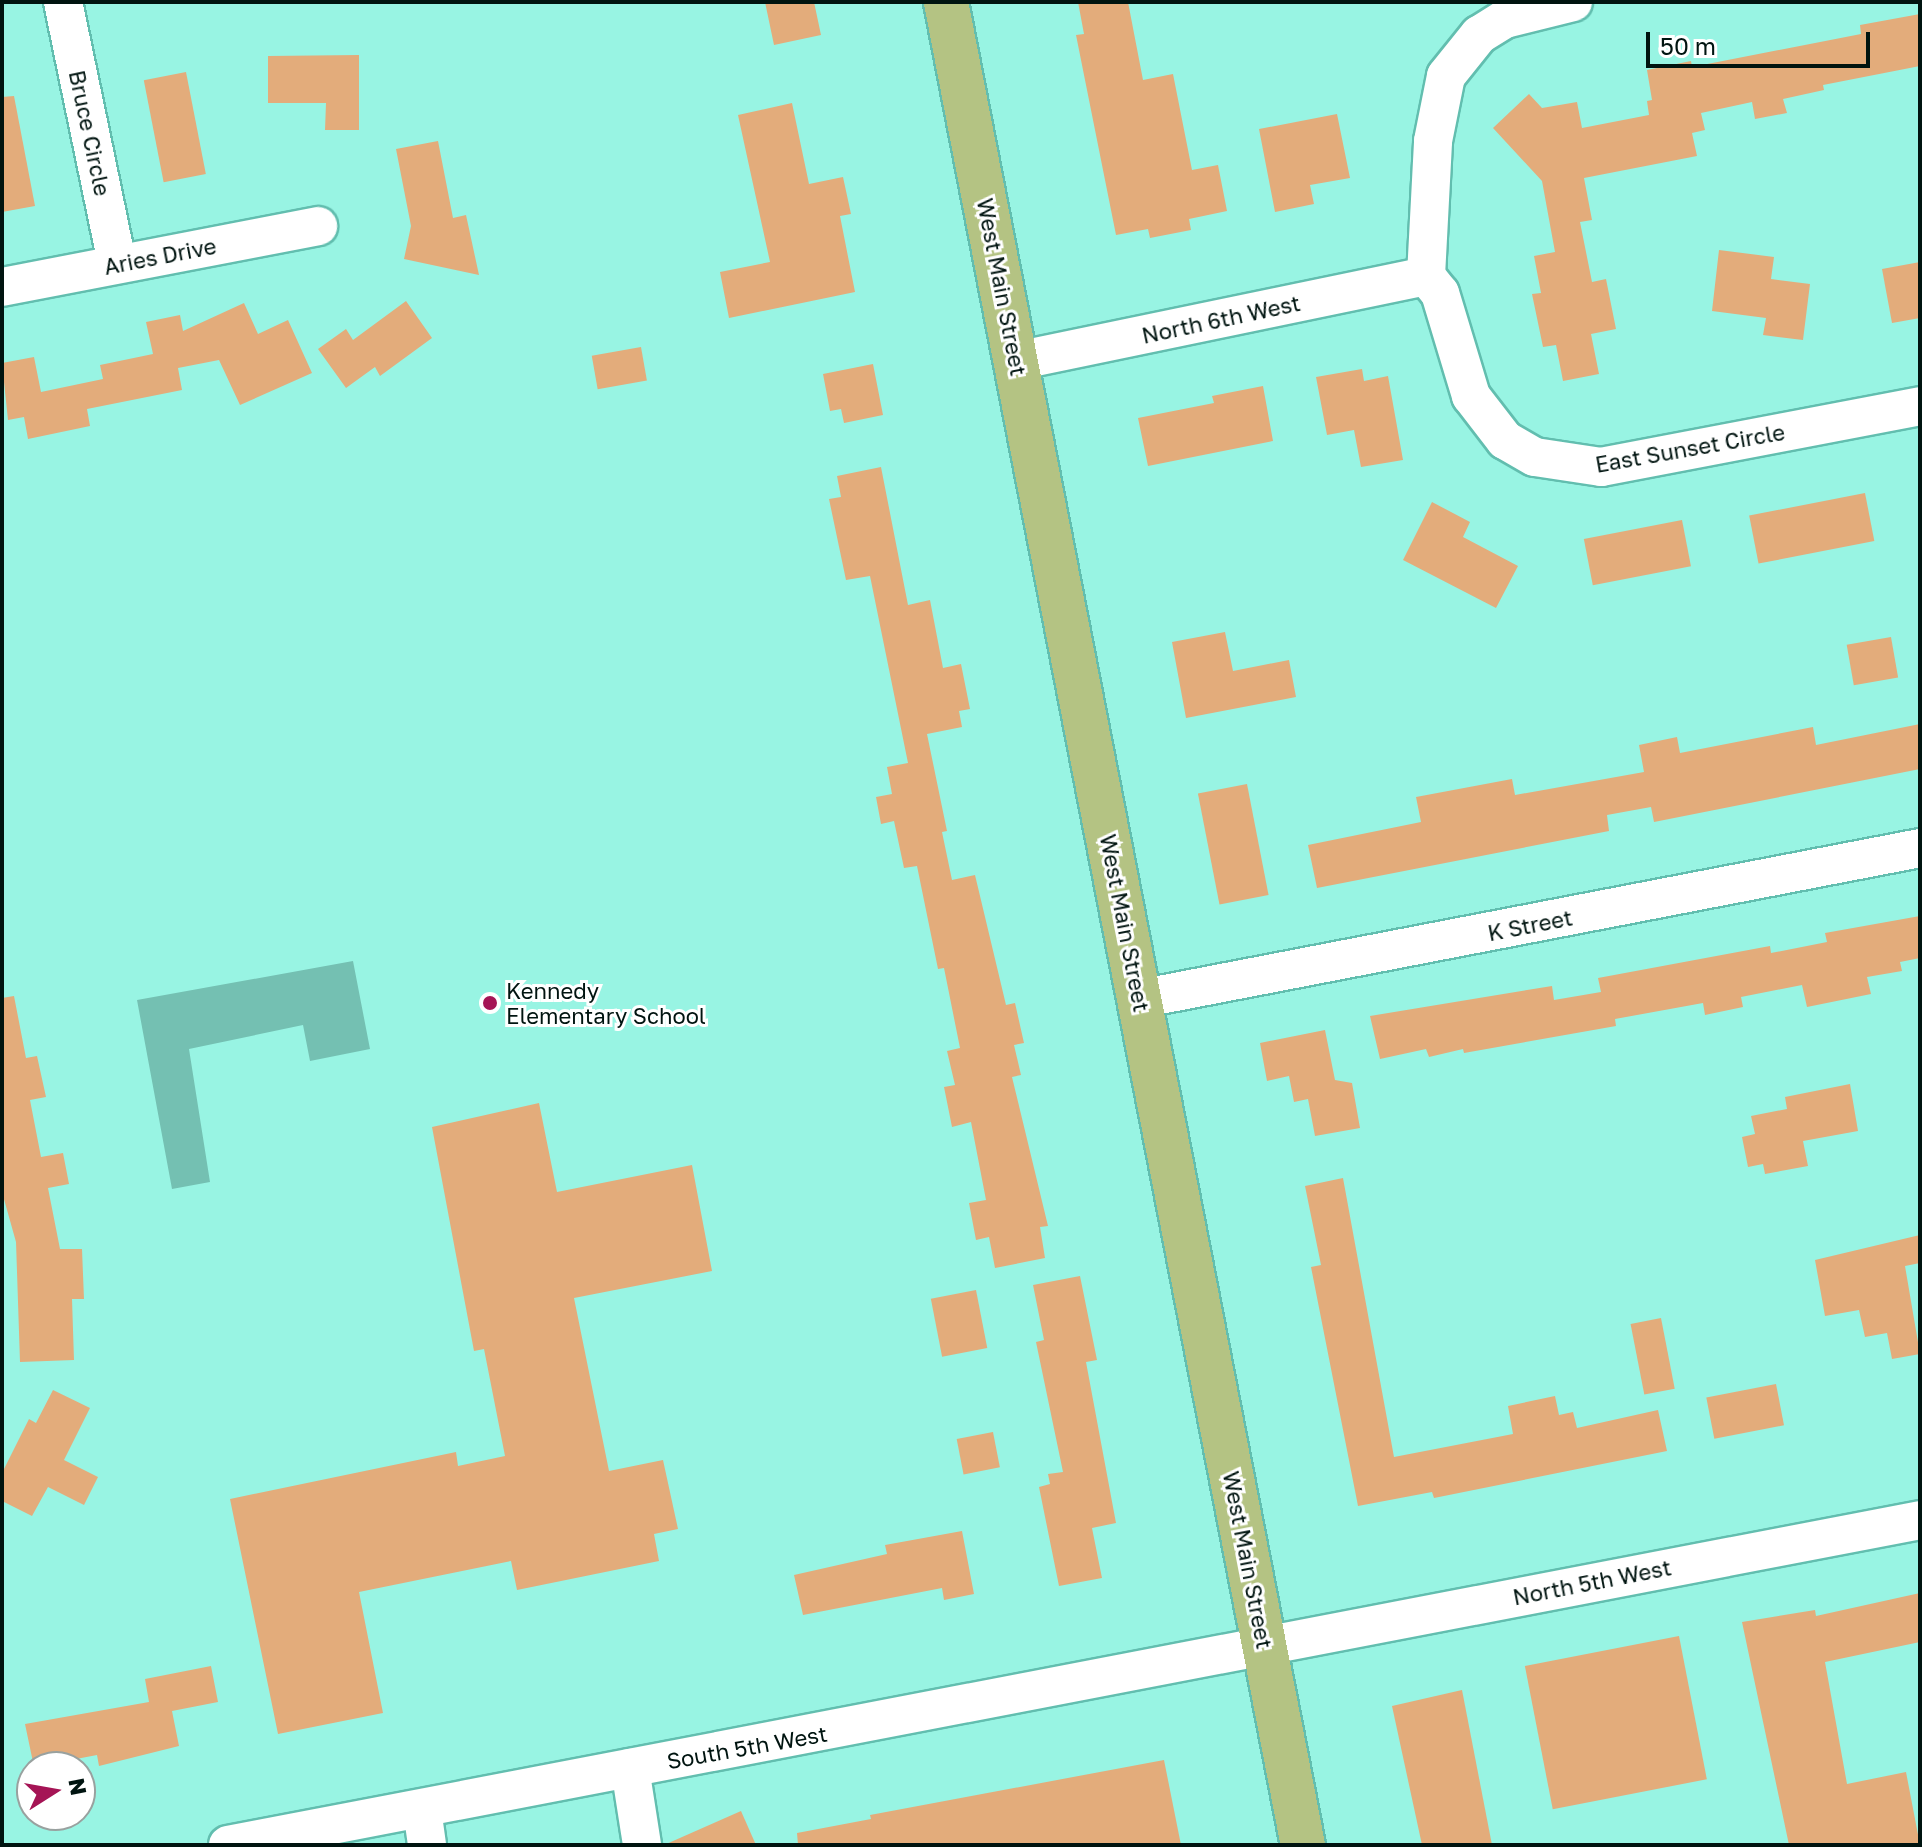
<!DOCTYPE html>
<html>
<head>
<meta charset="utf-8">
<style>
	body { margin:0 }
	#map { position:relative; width:1922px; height:1847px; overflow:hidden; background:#98f4e3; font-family:"Golos Text",sans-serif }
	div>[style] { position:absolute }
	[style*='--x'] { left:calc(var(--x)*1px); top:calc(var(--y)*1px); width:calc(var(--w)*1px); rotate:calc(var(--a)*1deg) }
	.green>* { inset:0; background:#74c0b2 }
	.building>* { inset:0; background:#e3ac7b; transform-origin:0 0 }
	.roads { filter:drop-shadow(2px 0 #62beaf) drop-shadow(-2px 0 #62beaf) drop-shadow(0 2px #62beaf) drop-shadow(0 -2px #62beaf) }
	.minor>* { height:38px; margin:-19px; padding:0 19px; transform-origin:19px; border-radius:19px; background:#fff }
	.major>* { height:44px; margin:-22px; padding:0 22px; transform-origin:22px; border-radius:22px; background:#b4c383 }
	.dots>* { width:22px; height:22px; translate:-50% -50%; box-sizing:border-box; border:4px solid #fff; border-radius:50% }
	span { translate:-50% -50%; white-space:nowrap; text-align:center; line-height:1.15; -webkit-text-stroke:6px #fff; paint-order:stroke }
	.street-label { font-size:22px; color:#001410 }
	.poi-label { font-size:22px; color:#001410 }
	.left { translate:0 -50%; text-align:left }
	.frame { position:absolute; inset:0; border:4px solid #001410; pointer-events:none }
	.north { position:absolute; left:16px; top:1751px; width:80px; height:80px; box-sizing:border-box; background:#fff; border:2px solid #99a19f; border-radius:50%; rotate:79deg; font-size:22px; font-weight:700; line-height:32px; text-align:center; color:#001410 }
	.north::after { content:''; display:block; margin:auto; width:28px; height:36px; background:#a51455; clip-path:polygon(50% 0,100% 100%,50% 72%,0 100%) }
	.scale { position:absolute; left:1646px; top:32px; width:224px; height:36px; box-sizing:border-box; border:4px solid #001410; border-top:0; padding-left:10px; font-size:24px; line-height:28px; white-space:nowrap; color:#001410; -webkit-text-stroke:6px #fff; paint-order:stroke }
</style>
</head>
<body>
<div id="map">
	<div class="green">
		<i style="clip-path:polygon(353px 961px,370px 1049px,310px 1061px,303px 1025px,189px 1049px,210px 1182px,172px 1189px,137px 1000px)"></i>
	</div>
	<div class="building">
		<i style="clip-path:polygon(765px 2px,814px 2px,821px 35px,774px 45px)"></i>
		<i style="clip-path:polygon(1078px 2px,1128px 2px,1143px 80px,1173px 74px,1192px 170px,1218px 165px,1227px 211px,1189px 219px,1191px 230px,1150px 238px,1148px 229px,1116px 235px,1076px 35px,1084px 34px)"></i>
		<i style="clip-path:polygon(1920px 14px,1920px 66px,1823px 85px,1824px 90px,1783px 99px,1787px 113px,1755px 119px,1752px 102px,1701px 113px,1705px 130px,1692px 133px,1697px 156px,1584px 178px,1592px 220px,1580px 222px,1592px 282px,1606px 279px,1616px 329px,1591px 334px,1599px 374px,1563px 381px,1556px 345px,1543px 347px,1532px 294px,1541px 293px,1534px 256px,1555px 252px,1542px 181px,1493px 128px,1529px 94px,1542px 108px,1577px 102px,1582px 128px,1649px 115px,1647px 101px,1652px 100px,1647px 70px,1691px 61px,1692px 67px,1861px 34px,1860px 25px)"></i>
		<i style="clip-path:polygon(359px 55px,359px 130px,325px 130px,326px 103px,268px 103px,268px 56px)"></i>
		<i style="left:186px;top:72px;width:104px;height:43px;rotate:79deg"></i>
		<i style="clip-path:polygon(14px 96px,35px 206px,2px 212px,2px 97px)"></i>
		<i style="clip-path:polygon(792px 103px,809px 184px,843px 177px,851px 214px,840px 216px,855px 292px,729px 318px,720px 272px,770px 262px,738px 115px)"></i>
		<i style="clip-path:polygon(1337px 114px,1350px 178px,1310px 185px,1314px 204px,1275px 212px,1259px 129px)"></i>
		<i style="clip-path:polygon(438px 141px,453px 218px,466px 215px,479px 275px,404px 259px,411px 226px,396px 149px)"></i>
		<i style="clip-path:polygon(1719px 250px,1774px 257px,1771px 279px,1810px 284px,1803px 340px,1763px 335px,1766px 318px,1712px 311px)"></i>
		<i style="clip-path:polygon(1920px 262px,1920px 318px,1892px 323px,1882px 269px)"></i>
		<i style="clip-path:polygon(406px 301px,432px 338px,380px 376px,375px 367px,346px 388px,318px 349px,346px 329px,353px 340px)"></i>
		<i style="clip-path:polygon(244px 303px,258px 334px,288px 320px,312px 373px,240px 405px,219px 360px,178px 368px,182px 390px,87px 409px,90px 426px,28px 439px,24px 417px,8px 420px,2px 363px,34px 357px,41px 392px,103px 379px,100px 365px,153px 354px,146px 322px,180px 315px,183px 331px)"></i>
		<i style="left:641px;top:347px;width:34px;height:50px;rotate:80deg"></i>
		<i style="clip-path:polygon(873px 364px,883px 415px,844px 423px,841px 409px,830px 411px,823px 374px)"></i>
		<i style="clip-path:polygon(1362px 369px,1364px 381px,1388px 376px,1403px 460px,1361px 467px,1354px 430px,1327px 435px,1316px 377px)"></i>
		<i style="clip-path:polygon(1263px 386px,1273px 441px,1148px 466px,1138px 418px,1214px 403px,1212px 396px)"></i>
		<i style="clip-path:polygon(881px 467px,908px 605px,930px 600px,943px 668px,961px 664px,970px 709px,959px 711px,962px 727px,927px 734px,947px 831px,942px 832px,952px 880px,975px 875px,1006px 1005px,1015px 1003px,1024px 1043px,1014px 1045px,1021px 1075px,1012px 1077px,1048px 1226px,1040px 1227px,1045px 1258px,995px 1268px,989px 1237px,976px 1240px,969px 1203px,986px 1200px,971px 1122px,952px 1127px,944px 1087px,955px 1085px,947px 1051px,960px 1048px,944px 968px,938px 969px,917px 866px,904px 868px,894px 821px,881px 824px,876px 797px,892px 794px,887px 767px,908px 763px,870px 576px,846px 580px,829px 499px,841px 497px,837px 476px)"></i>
		<i style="left:1865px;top:493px;width:49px;height:118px;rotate:79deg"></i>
		<i style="clip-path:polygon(1432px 502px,1470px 522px,1463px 537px,1518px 566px,1496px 608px,1403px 560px)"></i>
		<i style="left:1682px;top:520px;width:47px;height:100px;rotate:79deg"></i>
		<i style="clip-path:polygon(1225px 632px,1233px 671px,1289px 660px,1296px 697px,1186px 718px,1172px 642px)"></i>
		<i style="left:1891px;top:637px;width:41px;height:45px;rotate:80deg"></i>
		<i style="clip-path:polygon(1920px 724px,1920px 769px,1654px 822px,1651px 807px,1607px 815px,1609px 831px,1317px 888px,1308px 845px,1421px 822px,1416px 797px,1512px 779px,1515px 795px,1644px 772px,1639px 745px,1677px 737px,1680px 753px,1813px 727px,1816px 745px)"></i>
		<i style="left:1247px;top:784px;width:113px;height:50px;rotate:79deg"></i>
		<i style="clip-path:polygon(1920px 916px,1920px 958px,1900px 962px,1902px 971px,1867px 977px,1871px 994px,1807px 1007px,1802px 985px,1741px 997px,1743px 1007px,1705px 1015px,1703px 1003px,1615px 1019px,1616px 1026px,1464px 1053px,1463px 1049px,1429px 1057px,1426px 1049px,1380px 1059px,1370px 1016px,1552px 986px,1554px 1000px,1601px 992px,1598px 978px,1770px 946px,1771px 953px,1827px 942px,1825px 933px)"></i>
		<i style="clip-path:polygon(14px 996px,26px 1058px,37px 1056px,46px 1097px,30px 1100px,41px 1157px,63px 1153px,69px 1184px,48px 1188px,60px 1249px,82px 1249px,84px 1299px,72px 1299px,74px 1360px,20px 1362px,16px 1242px,2px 1192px,2px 998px)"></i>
		<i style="clip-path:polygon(1325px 1030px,1335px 1080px,1352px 1083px,1360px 1128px,1315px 1136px,1308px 1099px,1294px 1102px,1289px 1076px,1267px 1081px,1260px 1043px)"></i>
		<i style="clip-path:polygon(1850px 1084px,1858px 1131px,1803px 1141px,1808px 1166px,1765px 1174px,1763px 1164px,1748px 1167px,1742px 1137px,1755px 1134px,1751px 1116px,1787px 1109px,1785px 1097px)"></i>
		<i style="clip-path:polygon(539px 1103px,557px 1192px,692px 1165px,712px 1271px,574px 1298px,609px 1471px,663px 1460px,678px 1529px,654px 1534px,659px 1561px,517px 1590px,511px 1561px,359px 1592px,383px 1713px,278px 1734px,230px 1499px,456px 1452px,458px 1466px,505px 1456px,484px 1349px,474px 1351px,432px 1127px)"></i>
		<i style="clip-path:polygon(1343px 1178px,1394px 1457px,1513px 1434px,1508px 1406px,1555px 1396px,1559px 1415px,1573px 1412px,1577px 1428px,1658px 1410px,1667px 1451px,1434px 1498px,1432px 1492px,1358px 1506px,1311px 1267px,1321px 1265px,1305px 1186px)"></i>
		<i style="clip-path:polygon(1920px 1235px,1920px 1263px,1905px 1266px,1920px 1354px,1892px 1359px,1887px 1333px,1865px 1337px,1859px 1310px,1825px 1316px,1815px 1260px)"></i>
		<i style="clip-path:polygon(1080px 1276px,1097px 1360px,1086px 1362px,1116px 1523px,1092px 1528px,1102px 1578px,1059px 1586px,1039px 1487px,1050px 1484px,1048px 1474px,1063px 1472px,1036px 1342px,1044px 1340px,1033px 1285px)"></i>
		<i style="left:976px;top:1290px;width:59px;height:46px;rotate:79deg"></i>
		<i style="left:1661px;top:1318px;width:72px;height:31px;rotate:79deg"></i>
		<i style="left:1776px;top:1384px;width:42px;height:71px;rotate:79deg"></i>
		<i style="clip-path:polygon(53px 1390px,90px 1408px,64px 1460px,98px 1477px,84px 1505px,48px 1487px,32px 1516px,2px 1501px,2px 1473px,29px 1419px,36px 1423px)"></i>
		<i style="left:993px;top:1432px;width:36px;height:37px;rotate:79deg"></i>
		<i style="clip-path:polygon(962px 1531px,974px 1594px,944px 1600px,942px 1588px,803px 1615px,794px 1575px,887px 1554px,885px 1545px)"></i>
		<i style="clip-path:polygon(1920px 1593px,1920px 1642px,1825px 1662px,1847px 1784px,1906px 1772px,1920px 1845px,1789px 1845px,1742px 1622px,1815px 1610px,1816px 1616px)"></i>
		<i style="left:1679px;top:1636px;width:146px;height:157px;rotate:79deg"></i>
		<i style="clip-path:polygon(211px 1666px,218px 1702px,172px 1711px,179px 1746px,99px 1766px,97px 1755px,34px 1767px,25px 1724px,149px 1702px,145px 1679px)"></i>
		<i style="clip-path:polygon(1462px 1690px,1492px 1845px,1422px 1845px,1392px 1706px)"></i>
		<i style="clip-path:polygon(1164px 1760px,1181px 1845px,798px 1845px,797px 1833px,871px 1819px,870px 1815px)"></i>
		<i style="clip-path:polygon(741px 1811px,756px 1845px,664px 1845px)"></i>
	</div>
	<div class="roads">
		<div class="minor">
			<i style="--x:63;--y:2;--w:267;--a:78.3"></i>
			<i style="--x:1426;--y:276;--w:22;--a:51"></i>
			<i style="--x:1440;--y:293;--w:108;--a:73.2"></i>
			<i style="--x:1471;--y:396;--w:56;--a:52.3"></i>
			<i style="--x:1505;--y:440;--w:34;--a:30"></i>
			<i style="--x:1535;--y:457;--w:67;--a:8.6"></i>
			<i style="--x:1601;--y:467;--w:325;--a:-10.8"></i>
			<i style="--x:1426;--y:276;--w:135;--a:-87"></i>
			<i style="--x:1433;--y:141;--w:66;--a:-78.7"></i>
			<i style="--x:1446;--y:76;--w:53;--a:-51.2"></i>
			<i style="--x:1479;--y:35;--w:31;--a:-32"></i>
			<i style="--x:1505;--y:19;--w:70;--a:-14"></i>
			<i style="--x:2;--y:287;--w:322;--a:-10.9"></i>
			<i style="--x:1016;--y:361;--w:419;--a:-11.7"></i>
			<i style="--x:1139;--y:999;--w:795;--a:-10.94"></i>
			<i style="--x:630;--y:1768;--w:78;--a:81.1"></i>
			<i style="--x:422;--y:1809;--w:36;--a:82"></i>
			<i style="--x:228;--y:1845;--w:1723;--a:-10.87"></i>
		</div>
		<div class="major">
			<i style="--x:946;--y:2;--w:1877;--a:79.04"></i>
		</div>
	</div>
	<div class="dots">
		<i style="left:490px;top:1003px;background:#a51455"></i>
	</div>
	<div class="street-label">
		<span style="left:90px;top:133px;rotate:78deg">Bruce Circle</span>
		<span style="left:160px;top:256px;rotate:-11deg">Aries Drive</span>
		<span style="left:1002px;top:287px;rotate:79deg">West Main Street</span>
		<span style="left:1221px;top:319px;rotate:-12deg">North 6th West</span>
		<span style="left:1690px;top:448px;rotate:-10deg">East Sunset Circle</span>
		<span style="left:1125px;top:923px;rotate:79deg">West Main Street</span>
		<span style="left:1530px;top:925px;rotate:-11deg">K Street</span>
		<span style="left:1248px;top:1560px;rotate:79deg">West Main Street</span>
		<span style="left:1592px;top:1582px;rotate:-11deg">North 5th West</span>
		<span style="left:747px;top:1747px;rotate:-10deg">South 5th West</span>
	</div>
	<div class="poi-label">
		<span class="left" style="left:506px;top:1003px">Kennedy<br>Elementary School</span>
	</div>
	<div class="frame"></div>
	<div class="north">N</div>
	<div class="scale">50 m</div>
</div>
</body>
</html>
